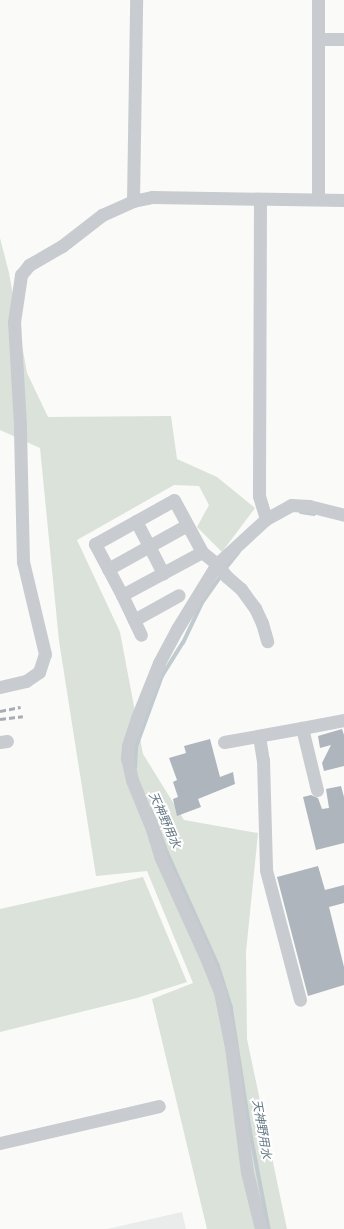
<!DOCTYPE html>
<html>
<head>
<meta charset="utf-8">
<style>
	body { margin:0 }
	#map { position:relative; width:344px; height:1229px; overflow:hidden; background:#fafaf8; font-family:"Open Sans","Noto Sans JP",sans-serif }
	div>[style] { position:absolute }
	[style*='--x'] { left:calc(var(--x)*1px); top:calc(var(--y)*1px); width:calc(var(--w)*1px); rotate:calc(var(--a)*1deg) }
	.built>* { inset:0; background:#eaeceb }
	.green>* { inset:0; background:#dbe2d9 }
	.stream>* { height:3.5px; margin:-1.75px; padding:0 1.75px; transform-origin:1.75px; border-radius:1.75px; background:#c1cacf }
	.building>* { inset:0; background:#aeb5bd }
	.minor>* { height:13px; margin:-6.5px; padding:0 6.5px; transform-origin:6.5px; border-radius:6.5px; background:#c8cbcf }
	.rail>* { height:3px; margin-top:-1.5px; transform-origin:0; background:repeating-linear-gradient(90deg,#a8adb4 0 6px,transparent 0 9px) }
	span { translate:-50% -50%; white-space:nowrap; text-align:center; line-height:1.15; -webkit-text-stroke:4px #fff; paint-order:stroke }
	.water-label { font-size:12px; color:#647783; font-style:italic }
</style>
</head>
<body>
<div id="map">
	<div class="built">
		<i style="clip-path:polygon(182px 1212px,186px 1229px,107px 1229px)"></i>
	</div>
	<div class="green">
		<i style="clip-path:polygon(0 238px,9px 273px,27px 373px,48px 417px,171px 416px,177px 459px,217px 477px,255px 508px,222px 552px,197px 527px,209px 505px,199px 486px,174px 485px,77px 540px,120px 632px,143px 754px,184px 820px,258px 833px,246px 952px,247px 1039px,287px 1229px,207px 1229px,152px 999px,193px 983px,147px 871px,96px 876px,59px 641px,40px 448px,0 430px)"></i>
		<i style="clip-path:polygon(143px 877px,187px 982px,137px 998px,0 1032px,0 909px)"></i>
	</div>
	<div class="stream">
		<i style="--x:301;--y:512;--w:13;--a:9"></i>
		<i style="--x:225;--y:569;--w:21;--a:-51"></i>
		<i style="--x:135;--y:768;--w:21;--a:-87"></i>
		<i style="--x:136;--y:747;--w:76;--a:-69.9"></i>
		<i style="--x:162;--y:676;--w:39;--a:-58"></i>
		<i style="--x:183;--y:643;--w:44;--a:-64.6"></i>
		<i style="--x:202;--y:603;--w:35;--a:-55"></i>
		<i style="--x:151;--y:809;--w:46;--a:69.6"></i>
		<i style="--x:167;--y:852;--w:124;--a:65.7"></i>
		<i style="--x:218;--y:965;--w:43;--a:72.4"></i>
		<i style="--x:231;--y:1006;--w:124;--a:81.2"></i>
		<i style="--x:250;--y:1129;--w:102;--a:79.2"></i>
	</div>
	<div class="building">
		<i style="clip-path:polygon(342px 729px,344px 735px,344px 766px,324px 771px,322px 763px,331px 745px,320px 748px,318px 736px)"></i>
		<i style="clip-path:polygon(210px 739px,220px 777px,233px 772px,235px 784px,198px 799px,201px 807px,177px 816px,173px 799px,178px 797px,173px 782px,177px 780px,169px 758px,186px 753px,184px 746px)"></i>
		<i style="clip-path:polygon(341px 786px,344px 797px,344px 843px,316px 850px,303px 797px,311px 795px,318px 798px,322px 809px,329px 808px,326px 789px)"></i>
		<i style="clip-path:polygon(318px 866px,325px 890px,344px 885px,344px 903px,329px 907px,344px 967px,344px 985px,308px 996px,277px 877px)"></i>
	</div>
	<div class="minor">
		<i style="--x:318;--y:39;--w:26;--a:0"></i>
		<i style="--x:260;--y:199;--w:297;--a:90.2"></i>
		<i style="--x:259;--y:496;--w:24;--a:73"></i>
		<i style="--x:266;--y:519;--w:29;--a:-29"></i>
		<i style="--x:291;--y:505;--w:18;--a:3"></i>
		<i style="--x:309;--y:506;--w:36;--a:14"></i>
		<i style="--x:318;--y:199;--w:199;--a:-90"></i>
		<i style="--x:133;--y:201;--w:201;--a:-89.1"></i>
		<i style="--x:266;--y:519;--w:67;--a:137.4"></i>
		<i style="--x:217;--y:564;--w:15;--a:53"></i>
		<i style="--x:226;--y:576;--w:20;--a:41"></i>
		<i style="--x:241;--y:589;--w:24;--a:54"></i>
		<i style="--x:255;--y:608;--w:17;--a:65"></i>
		<i style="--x:262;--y:623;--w:19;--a:74"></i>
		<i style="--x:136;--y:521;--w:59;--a:62.6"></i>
		<i style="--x:202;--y:552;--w:91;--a:151.7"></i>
		<i style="--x:122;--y:595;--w:58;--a:-117.9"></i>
		<i style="--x:95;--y:544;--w:90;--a:-29.1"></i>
		<i style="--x:174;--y:500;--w:59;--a:61.7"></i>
		<i style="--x:202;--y:552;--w:19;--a:39"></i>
		<i style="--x:217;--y:564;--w:76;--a:121.6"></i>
		<i style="--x:177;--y:629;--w:38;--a:118"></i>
		<i style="--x:159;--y:663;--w:59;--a:111.8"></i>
		<i style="--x:137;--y:718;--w:29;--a:108"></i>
		<i style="--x:128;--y:746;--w:12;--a:95"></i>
		<i style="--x:127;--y:758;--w:23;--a:77"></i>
		<i style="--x:132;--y:780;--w:53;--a:67.8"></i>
		<i style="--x:152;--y:829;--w:28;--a:73"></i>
		<i style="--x:160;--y:856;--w:109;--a:65.6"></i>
		<i style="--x:205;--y:955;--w:40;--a:68"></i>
		<i style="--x:220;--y:992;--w:56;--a:78.7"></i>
		<i style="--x:231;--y:1047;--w:126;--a:82.7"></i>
		<i style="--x:247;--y:1172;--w:59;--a:76.2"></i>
		<i style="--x:108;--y:569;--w:90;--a:-29.1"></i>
		<i style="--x:122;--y:595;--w:44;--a:64.6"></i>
		<i style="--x:134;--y:620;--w:51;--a:-29.1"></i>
		<i style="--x:0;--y:687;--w:27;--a:-13"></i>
		<i style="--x:26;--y:681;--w:16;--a:-35"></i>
		<i style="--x:39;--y:672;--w:19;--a:-72"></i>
		<i style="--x:45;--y:654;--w:95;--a:-103.4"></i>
		<i style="--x:23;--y:562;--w:137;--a:-91.3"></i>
		<i style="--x:20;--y:425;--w:103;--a:-93.3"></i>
		<i style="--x:14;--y:322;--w:48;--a:-81.5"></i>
		<i style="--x:21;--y:275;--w:13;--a:-51"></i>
		<i style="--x:29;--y:265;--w:38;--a:-30"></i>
		<i style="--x:62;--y:246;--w:51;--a:-37.8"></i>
		<i style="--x:102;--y:215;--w:34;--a:-24"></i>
		<i style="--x:133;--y:201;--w:19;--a:-12"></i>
		<i style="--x:152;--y:197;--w:192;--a:0.9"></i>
		<i style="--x:259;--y:736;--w:24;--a:81"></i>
		<i style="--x:263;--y:760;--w:110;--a:88.4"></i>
		<i style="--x:266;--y:870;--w:134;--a:75.3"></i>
		<i style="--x:0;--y:742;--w:7;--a:-8"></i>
		<i style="--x:224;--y:742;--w:79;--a:-10.2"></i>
		<i style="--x:317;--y:790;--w:64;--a:-103.6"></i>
		<i style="--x:302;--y:728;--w:43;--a:-10.8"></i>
		<i style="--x:0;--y:1143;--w:163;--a:-13.1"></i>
	</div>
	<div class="rail">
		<i style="--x:0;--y:711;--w:21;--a:-11"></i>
		<i style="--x:0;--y:719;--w:23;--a:-7"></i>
	</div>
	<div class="water-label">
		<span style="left:165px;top:820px;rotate:66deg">天神野用水</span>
		<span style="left:262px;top:1129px;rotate:80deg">天神野用水</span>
	</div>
</div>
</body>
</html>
